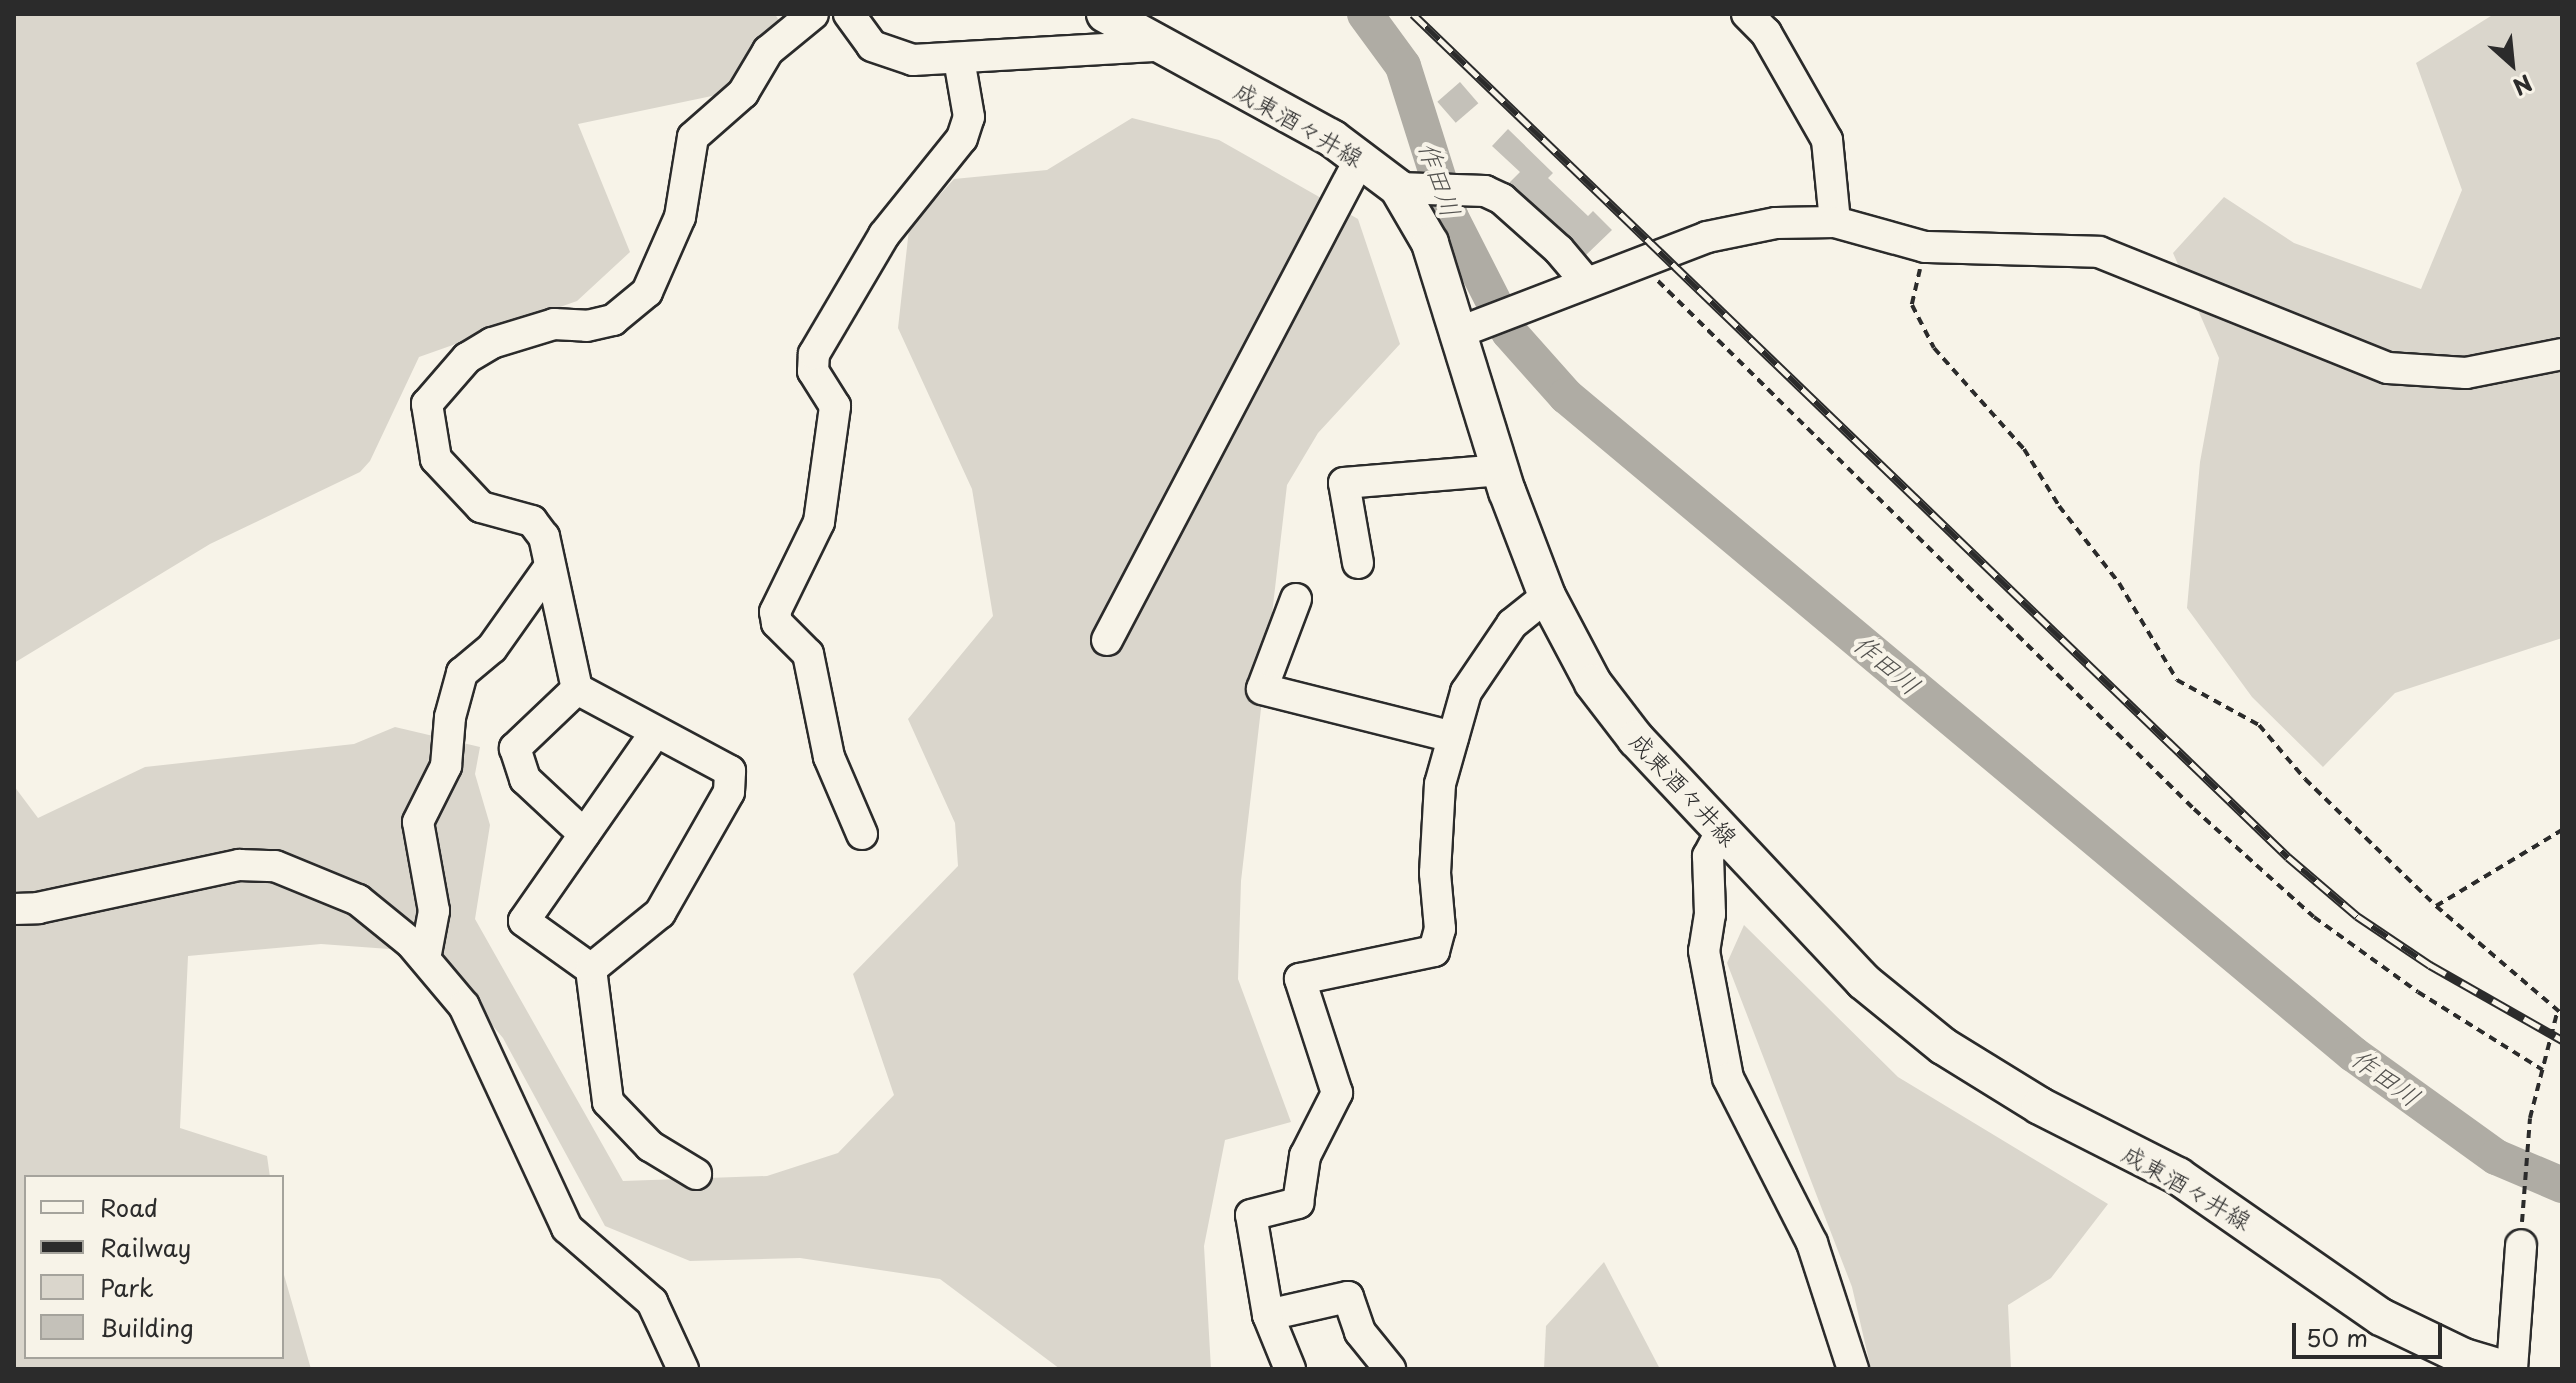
<!DOCTYPE html>
<html>
<head>
<meta charset="utf-8">
<style>
	body { margin:0 }
	#map { position:relative; width:2576px; height:1383px; overflow:hidden; background:#f7f3e8; font-family:"Playpen Sans","Klee One",sans-serif }
	div>[style] { position:absolute }
	[style*='--x'] { left:calc(var(--x)*1px); top:calc(var(--y)*1px); width:calc(var(--w)*1px); rotate:calc(var(--a)*1deg) }
	.green>* { inset:0; background:#dad6cc }
	.river>* { height:36px; margin:-18px; padding:0 18px; transform-origin:18px; border-radius:18px; background:#afaca4 }
	.building>* { inset:0; background:#c4c1b9; transform-origin:0 0 }
	.path>* { height:4px; margin-top:-2px; transform-origin:0; background:repeating-linear-gradient(90deg,#2b2b2b 0 8px,transparent 0 14px) }
	.roads { filter:drop-shadow(2px 0 #2b2b2b) drop-shadow(-2px 0 #2b2b2b) drop-shadow(0 2px #2b2b2b) drop-shadow(0 -2px #2b2b2b) }
	.minor>* { height:30px; margin:-15px; padding:0 15px; transform-origin:15px; border-radius:15px; background:#f7f3e8 }
	.major>* { height:36px; margin:-18px; padding:0 18px; transform-origin:18px; border-radius:18px; background:#f7f3e8 }
	.rail>* { height:9px; margin-top:-4.5px; transform-origin:0; background:repeating-linear-gradient(90deg,#f7f3e8 0 18px,#2b2b2b 0 36px); box-sizing:border-box; border-block:2px solid #2b2b2b }
	span { translate:-50% -50%; white-space:nowrap; text-align:center; line-height:1.15; -webkit-text-stroke:8px #f7f3e8; paint-order:stroke }
	.street-label { font-size:24px; color:#2b2b2b }
	.water-label { font-size:26px; color:#53524f; font-style:italic }
	.frame { position:absolute; inset:0; border:16px solid #2b2b2b; pointer-events:none }
	.legend { position:absolute; left:24px; top:1175px; width:260px; height:184px; box-sizing:border-box; background:#f7f3e8; border:2px solid #a5a39c; margin:0; padding:10px 14px; list-style:none; font-size:24px; color:#2b2b2b }
	.legend li { display:flex; align-items:center; gap:16px; height:40px }
	.legend b { width:40px; border:2px solid #a5a39c }
	.north { position:absolute; left:2472px; top:24px; width:80px; height:80px; -webkit-text-stroke:6px #f7f3e8; paint-order:stroke; rotate:153deg; font-size:22px; font-weight:700; line-height:32px; text-align:center; color:#2b2b2b }
	.north::after { content:''; display:block; margin:auto; width:28px; height:36px; background:#2b2b2b; clip-path:polygon(50% 0,100% 100%,50% 72%,0 100%) }
	.scale { position:absolute; left:2292px; top:1323px; width:150px; height:36px; box-sizing:border-box; border:4px solid #2b2b2b; border-top:0; padding-left:10px; font-size:24px; line-height:28px; white-space:nowrap; color:#2b2b2b; -webkit-text-stroke:6px #f7f3e8; paint-order:stroke }
</style>
</head>
<body>
<div id="map">
	<div class="green">
		<i style="clip-path:polygon(14px 14px,775px 14px,784px 29px,731px 92px,578px 124px,630px 252px,577px 301px,419px 357px,370px 461px,360px 472px,210px 544px,14px 663px)"></i>
		<i style="clip-path:polygon(2494px 14px,2562px 14px,2562px 638px,2395px 693px,2323px 767px,2252px 697px,2187px 608px,2200px 462px,2219px 358px,2173px 253px,2224px 197px,2294px 243px,2421px 289px,2462px 190px,2416px 63px)"></i>
		<i style="clip-path:polygon(1132px 118px,1219px 140px,1358px 219px,1400px 344px,1318px 433px,1287px 485px,1241px 881px,1238px 979px,1291px 1122px,1225px 1140px,1204px 1246px,1211px 1369px,1060px 1369px,940px 1279px,800px 1258px,690px 1261px,605px 1226px,503px 1038px,430px 952px,321px 944px,188px 956px,180px 1128px,267px 1156px,270px 1177px,26px 1177px,26px 1357px,282px 1357px,282px 1268px,311px 1369px,14px 1369px,14px 786px,38px 818px,145px 767px,354px 744px,395px 727px,480px 747px,475px 774px,490px 825px,475px 919px,623px 1181px,767px 1176px,838px 1153px,894px 1095px,853px 974px,958px 866px,955px 823px,908px 719px,993px 616px,972px 489px,898px 328px,909px 229px,954px 179px,1047px 170px)"></i>
		<i style="clip-path:polygon(1744px 925px,1898px 1077px,2108px 1204px,2051px 1278px,2008px 1305px,2011px 1369px,1871px 1369px,1852px 1287px,1727px 963px)"></i>
		<i style="clip-path:polygon(1604px 1262px,1660px 1369px,1544px 1369px,1546px 1326px)"></i>
	</div>
	<div class="river">
		<i style="--x:1365;--y:14;--w:64;--a:53.8"></i>
		<i style="--x:1403;--y:66;--w:159;--a:72.5"></i>
		<i style="--x:1451;--y:218;--w:128;--a:63"></i>
		<i style="--x:1509;--y:332;--w:86;--a:48.3"></i>
		<i style="--x:1566;--y:396;--w:1026;--a:39.9"></i>
		<i style="--x:2353;--y:1054;--w:176;--a:35.8"></i>
		<i style="--x:2496;--y:1157;--w:72;--a:23"></i>
	</div>
	<div class="building">
		<i style="left:1460px;top:82px;width:28px;height:30px;rotate:49deg"></i>
		<i style="clip-path:polygon(1508px 129px,1553px 173px,1548px 178px,1588px 216px,1593px 211px,1612px 230px,1586px 255px,1509px 183px,1520px 172px,1492px 146px)"></i>
	</div>
	<div class="path">
		<i style="--x:1920;--y:269;--w:37;--a:103"></i>
		<i style="--x:1912;--y:305;--w:48;--a:62.9"></i>
		<i style="--x:1934;--y:348;--w:135;--a:48.3"></i>
		<i style="--x:2024;--y:449;--w:67;--a:58.4"></i>
		<i style="--x:2059;--y:506;--w:98;--a:52.1"></i>
		<i style="--x:2119;--y:583;--w:113;--a:59.1"></i>
		<i style="--x:2177;--y:680;--w:94;--a:28.8"></i>
		<i style="--x:2259;--y:725;--w:71;--a:49.6"></i>
		<i style="--x:2305;--y:779;--w:182;--a:44.1"></i>
		<i style="--x:2436;--y:906;--w:166;--a:40.6"></i>
		<i style="--x:1658;--y:281;--w:752;--a:44.57"></i>
		<i style="--x:2194;--y:809;--w:161;--a:42"></i>
		<i style="--x:2314;--y:917;--w:128;--a:35.8"></i>
		<i style="--x:2418;--y:992;--w:147;--a:32"></i>
		<i style="--x:2436;--y:906;--w:147;--a:-31.1"></i>
		<i style="--x:2522;--y:1222;--w:104;--a:-85.6"></i>
		<i style="--x:2530;--y:1118;--w:108;--a:-75.6"></i>
	</div>
	<div class="roads">
		<div class="minor">
			<i style="--x:849;--y:14;--w:39;--a:54"></i>
			<i style="--x:872;--y:46;--w:43;--a:18.9"></i>
			<i style="--x:913;--y:60;--w:245;--a:-3.3"></i>
			<i style="--x:1747;--y:14;--w:27;--a:45"></i>
			<i style="--x:1766;--y:33;--w:123;--a:60.3"></i>
			<i style="--x:1827;--y:140;--w:82;--a:84.4"></i>
			<i style="--x:1398;--y:188;--w:87;--a:2"></i>
			<i style="--x:1485;--y:191;--w:19;--a:25"></i>
			<i style="--x:1502;--y:199;--w:76;--a:41.8"></i>
			<i style="--x:1559;--y:250;--w:42;--a:49.8"></i>
			<i style="--x:1460;--y:332;--w:265;--a:-21"></i>
			<i style="--x:1707;--y:237;--w:70;--a:-11.5"></i>
			<i style="--x:1776;--y:223;--w:59;--a:-1"></i>
			<i style="--x:1835;--y:222;--w:93;--a:15.5"></i>
			<i style="--x:1925;--y:247;--w:174;--a:1.6"></i>
			<i style="--x:2099;--y:252;--w:311;--a:21.9"></i>
			<i style="--x:2388;--y:368;--w:78;--a:3.7"></i>
			<i style="--x:2466;--y:373;--w:98;--a:-11.2"></i>
			<i style="--x:1358;--y:563;--w:81;--a:-99.9"></i>
			<i style="--x:1344;--y:483;--w:158;--a:-4.7"></i>
			<i style="--x:1296;--y:599;--w:96;--a:110.7"></i>
			<i style="--x:1262;--y:689;--w:197;--a:14.1"></i>
			<i style="--x:1107;--y:640;--w:546;--a:-62.26"></i>
			<i style="--x:577;--y:689;--w:86;--a:136.4"></i>
			<i style="--x:515;--y:748;--w:33;--a:72"></i>
			<i style="--x:525;--y:779;--w:81;--a:43"></i>
			<i style="--x:655;--y:733;--w:229;--a:124.9"></i>
			<i style="--x:524;--y:921;--w:82;--a:35.6"></i>
			<i style="--x:591;--y:969;--w:134;--a:82.7"></i>
			<i style="--x:608;--y:1102;--w:61;--a:46.3"></i>
			<i style="--x:650;--y:1146;--w:54;--a:31.3"></i>
			<i style="--x:1722;--y:830;--w:30;--a:118"></i>
			<i style="--x:1708;--y:856;--w:58;--a:88"></i>
			<i style="--x:1710;--y:914;--w:37;--a:99"></i>
			<i style="--x:1704;--y:951;--w:129;--a:79.3"></i>
			<i style="--x:1728;--y:1078;--w:185;--a:63"></i>
			<i style="--x:1812;--y:1243;--w:133;--a:72"></i>
			<i style="--x:862;--y:834;--w:84;--a:-113.2"></i>
			<i style="--x:829;--y:757;--w:105;--a:-101.5"></i>
			<i style="--x:808;--y:654;--w:44;--a:-135"></i>
			<i style="--x:777;--y:623;--w:11;--a:-100"></i>
			<i style="--x:775;--y:612;--w:100;--a:-63.9"></i>
			<i style="--x:819;--y:522;--w:117;--a:-82.1"></i>
			<i style="--x:835;--y:406;--w:41;--a:-122.2"></i>
			<i style="--x:813;--y:371;--w:17;--a:-87"></i>
			<i style="--x:814;--y:354;--w:138;--a:-59.5"></i>
			<i style="--x:884;--y:235;--w:124;--a:-51.2"></i>
			<i style="--x:962;--y:138;--w:22;--a:-72"></i>
			<i style="--x:969;--y:117;--w:59;--a:-99.8"></i>
			<i style="--x:14;--y:909;--w:24;--a:-2"></i>
			<i style="--x:38;--y:908;--w:206;--a:-12.1"></i>
			<i style="--x:239;--y:865;--w:36;--a:2"></i>
			<i style="--x:275;--y:866;--w:90;--a:22.3"></i>
			<i style="--x:358;--y:900;--w:68;--a:39.1"></i>
			<i style="--x:411;--y:943;--w:82;--a:49.9"></i>
			<i style="--x:464;--y:1006;--w:245;--a:65.1"></i>
			<i style="--x:567;--y:1228;--w:113;--a:41"></i>
			<i style="--x:652;--y:1302;--w:74;--a:65.2"></i>
			<i style="--x:425;--y:959;--w:49;--a:-79.4"></i>
			<i style="--x:434;--y:911;--w:90;--a:-100.2"></i>
			<i style="--x:418;--y:822;--w:63;--a:-63.4"></i>
			<i style="--x:446;--y:766;--w:49;--a:-85.3"></i>
			<i style="--x:450;--y:717;--w:46;--a:-74.7"></i>
			<i style="--x:462;--y:673;--w:39;--a:-40"></i>
			<i style="--x:492;--y:648;--w:97;--a:-54.7"></i>
			<i style="--x:591;--y:969;--w:89;--a:-39.1"></i>
			<i style="--x:660;--y:913;--w:139;--a:-60.3"></i>
			<i style="--x:729;--y:792;--w:21;--a:-87"></i>
			<i style="--x:730;--y:771;--w:174;--a:-151.8"></i>
			<i style="--x:577;--y:689;--w:156;--a:-102.2"></i>
			<i style="--x:544;--y:537;--w:20;--a:-127"></i>
			<i style="--x:532;--y:521;--w:53;--a:-164.6"></i>
			<i style="--x:481;--y:507;--w:66;--a:-133.2"></i>
			<i style="--x:436;--y:459;--w:56;--a:-99.3"></i>
			<i style="--x:427;--y:404;--w:61;--a:-49"></i>
			<i style="--x:467;--y:358;--w:29;--a:-31"></i>
			<i style="--x:492;--y:343;--w:65;--a:-17"></i>
			<i style="--x:554;--y:324;--w:33;--a:3"></i>
			<i style="--x:587;--y:326;--w:27;--a:-13"></i>
			<i style="--x:613;--y:320;--w:44;--a:-39.5"></i>
			<i style="--x:647;--y:292;--w:82;--a:-66.3"></i>
			<i style="--x:680;--y:217;--w:81;--a:-80.8"></i>
			<i style="--x:693;--y:137;--w:67;--a:-41.3"></i>
			<i style="--x:743;--y:93;--w:49;--a:-59.2"></i>
			<i style="--x:768;--y:51;--w:58;--a:-39.4"></i>
			<i style="--x:1268;--y:1315;--w:82;--a:-12.7"></i>
			<i style="--x:1348;--y:1297;--w:37;--a:71"></i>
			<i style="--x:1360;--y:1332;--w:48;--a:51"></i>
			<i style="--x:1290;--y:1369;--w:58;--a:-112.2"></i>
			<i style="--x:1268;--y:1315;--w:101;--a:-99.6"></i>
			<i style="--x:1251;--y:1215;--w:49;--a:-14.3"></i>
			<i style="--x:1298;--y:1203;--w:48;--a:-81.5"></i>
			<i style="--x:1305;--y:1156;--w:71;--a:-63.1"></i>
			<i style="--x:1337;--y:1093;--w:120;--a:-108"></i>
			<i style="--x:1300;--y:979;--w:137;--a:-11.8"></i>
			<i style="--x:1434;--y:951;--w:23;--a:-75"></i>
			<i style="--x:1440;--y:929;--w:56;--a:-95.1"></i>
			<i style="--x:1435;--y:873;--w:89;--a:-86.8"></i>
			<i style="--x:1440;--y:784;--w:96;--a:-74.2"></i>
			<i style="--x:1466;--y:692;--w:82;--a:-55.9"></i>
			<i style="--x:1512;--y:624;--w:45;--a:-38.7"></i>
			<i style="--x:2512;--y:1369;--w:124;--a:-85.8"></i>
		</div>
		<div class="major">
			<i style="--x:1105;--y:14;--w:260;--a:28.7"></i>
			<i style="--x:1333;--y:139;--w:81;--a:37"></i>
			<i style="--x:1398;--y:188;--w:64;--a:59.8"></i>
			<i style="--x:1430;--y:243;--w:260;--a:72.8"></i>
			<i style="--x:1507;--y:491;--w:112;--a:69.1"></i>
			<i style="--x:1547;--y:596;--w:98;--a:62.1"></i>
			<i style="--x:1593;--y:683;--w:71;--a:52.5"></i>
			<i style="--x:1636;--y:739;--w:332;--a:46.8"></i>
			<i style="--x:1863;--y:981;--w:103;--a:39.1"></i>
			<i style="--x:1943;--y:1046;--w:114;--a:31.7"></i>
			<i style="--x:2040;--y:1106;--w:155;--a:26.9"></i>
			<i style="--x:2178;--y:1176;--w:247;--a:34.8"></i>
			<i style="--x:2381;--y:1317;--w:92;--a:25.7"></i>
			<i style="--x:2464;--y:1357;--w:42;--a:16.7"></i>
		</div>
	</div>
	<div class="rail">
		<i style="--x:1413;--y:14;--w:1215;--a:43.93"></i>
		<i style="--x:2288;--y:857;--w:91;--a:40.5"></i>
		<i style="--x:2357;--y:916;--w:88;--a:33.9"></i>
		<i style="--x:2430;--y:965;--w:152;--a:29.6"></i>
	</div>
	<div class="street-label">
		<span style="left:1299px;top:124px;rotate:30deg">成東酒々井線</span>
		<span style="left:1684px;top:789px;rotate:47deg">成東酒々井線</span>
		<span style="left:2187px;top:1187px;rotate:30deg">成東酒々井線</span>
	</div>
	<div class="water-label">
		<span style="left:1440px;top:179px;rotate:71deg">作田川</span>
		<span style="left:1887px;top:664px;rotate:40deg">作田川</span>
		<span style="left:2386px;top:1077px;rotate:36deg">作田川</span>
	</div>
	<div class="frame"></div>
	<ul class="legend">
	<li><b style="height:10px;background:#f7f3e8"></b>Road</li>
	<li><b style="height:10px;background:#2b2b2b"></b>Railway</li>
	<li><b style="height:22px;background:#dad6cc"></b>Park</li>
	<li><b style="height:22px;background:#c4c1b9"></b>Building</li>
	</ul>
	<div class="north">N</div>
	<div class="scale">50 m</div>
</div>
</body>
</html>
